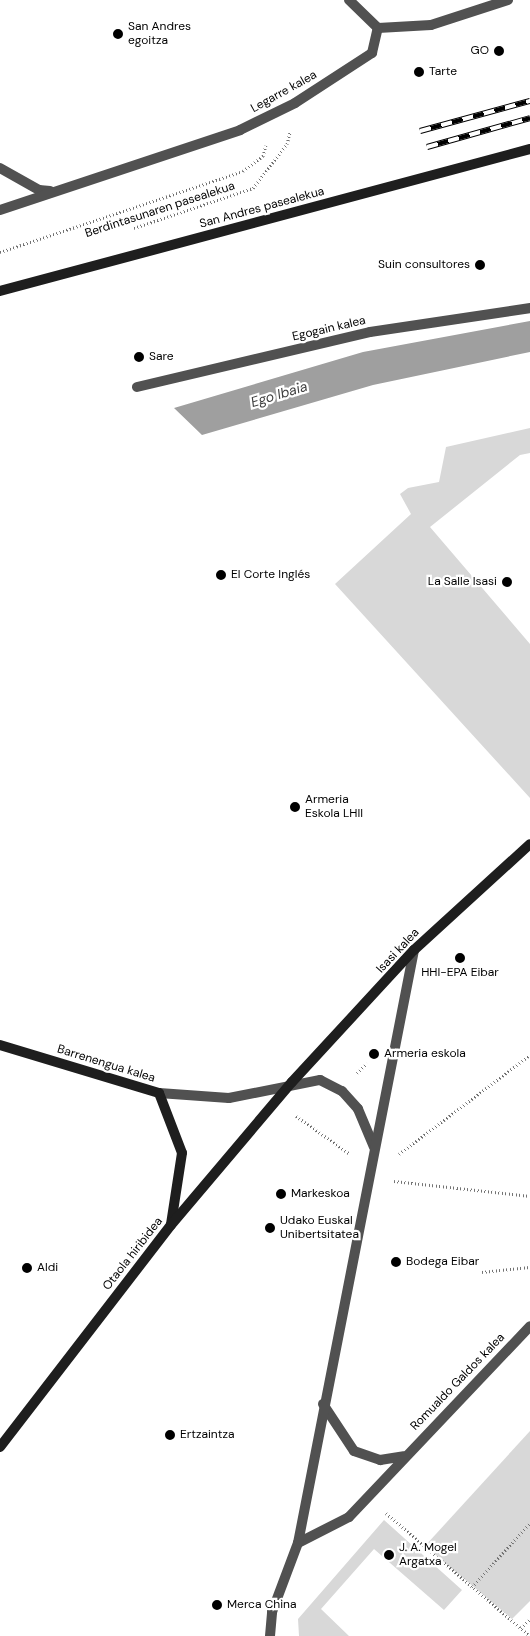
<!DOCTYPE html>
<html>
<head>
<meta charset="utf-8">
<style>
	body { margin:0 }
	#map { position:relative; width:530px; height:1636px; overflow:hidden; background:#fff; font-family:"DM Sans",sans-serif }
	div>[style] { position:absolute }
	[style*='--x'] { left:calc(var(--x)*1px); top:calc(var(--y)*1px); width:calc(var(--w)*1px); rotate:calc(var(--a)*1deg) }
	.green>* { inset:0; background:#d8d8d8 }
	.water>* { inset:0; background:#9f9f9f }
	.path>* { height:3px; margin-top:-1.5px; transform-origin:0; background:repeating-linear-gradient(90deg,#737373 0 1px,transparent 0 3.5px) }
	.street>* { height:10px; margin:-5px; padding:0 5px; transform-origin:5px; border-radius:5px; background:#515151 }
	.secondary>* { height:10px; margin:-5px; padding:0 5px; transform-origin:5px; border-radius:5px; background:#1e1e1e }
	.rail>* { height:5.5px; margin-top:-2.75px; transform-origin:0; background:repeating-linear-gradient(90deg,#fff 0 11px,#000 0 22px); box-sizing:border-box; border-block:1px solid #000 }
	.dots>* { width:14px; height:14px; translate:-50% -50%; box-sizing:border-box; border:2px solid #fff; border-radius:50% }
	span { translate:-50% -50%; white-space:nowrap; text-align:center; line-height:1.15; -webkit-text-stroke:4.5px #fff; paint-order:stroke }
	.poi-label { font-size:12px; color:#000 }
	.left { translate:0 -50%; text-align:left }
	.right { translate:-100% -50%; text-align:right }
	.street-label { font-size:12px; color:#000 }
	.water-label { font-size:14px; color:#404040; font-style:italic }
</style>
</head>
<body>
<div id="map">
	<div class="green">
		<i style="clip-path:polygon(530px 428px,530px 453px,520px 455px,430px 527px,530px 644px,530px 798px,335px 584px,411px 514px,400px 494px,408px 488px,439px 482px,446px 447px)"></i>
		<i style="clip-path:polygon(530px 1431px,530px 1601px,512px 1619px,425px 1546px)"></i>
		<i style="clip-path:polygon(384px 1520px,462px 1590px,444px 1610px,374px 1549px,321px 1609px,349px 1636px,299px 1636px,298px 1619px)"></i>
	</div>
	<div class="water">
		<i style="clip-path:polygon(530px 321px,530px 352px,373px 385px,202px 435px,174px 408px,363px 352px)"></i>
	</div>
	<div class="path">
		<i style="--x:134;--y:228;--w:126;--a:-18.6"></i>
		<i style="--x:253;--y:188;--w:56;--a:-52.3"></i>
		<i style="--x:287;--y:144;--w:12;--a:-76"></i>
		<i style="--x:0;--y:252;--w:256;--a:-18.4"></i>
		<i style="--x:243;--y:171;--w:25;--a:-37"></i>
		<i style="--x:263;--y:156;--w:11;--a:-75"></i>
		<i style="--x:357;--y:1073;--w:14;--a:-45"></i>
		<i style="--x:296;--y:1116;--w:66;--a:35.1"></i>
		<i style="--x:399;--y:1154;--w:164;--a:-37.1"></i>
		<i style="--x:394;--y:1181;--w:137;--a:6.3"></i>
		<i style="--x:482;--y:1272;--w:48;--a:-5.9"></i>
		<i style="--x:386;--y:1513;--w:189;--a:40.5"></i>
		<i style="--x:472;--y:1587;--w:86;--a:-47.8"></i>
		<i style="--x:521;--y:1628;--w:13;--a:-45"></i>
	</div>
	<div class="street">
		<i style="--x:349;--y:0;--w:40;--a:44"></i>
		<i style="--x:378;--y:28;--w:53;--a:-3.2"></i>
		<i style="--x:431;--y:25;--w:81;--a:-18"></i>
		<i style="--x:0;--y:168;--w:45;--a:29.4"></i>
		<i style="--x:39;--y:190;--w:11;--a:5"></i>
		<i style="--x:0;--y:210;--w:253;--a:-18.4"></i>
		<i style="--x:240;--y:130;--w:61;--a:-26.1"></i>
		<i style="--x:295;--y:103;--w:92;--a:-33"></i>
		<i style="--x:372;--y:53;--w:26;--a:-77"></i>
		<i style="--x:137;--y:387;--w:239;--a:-13.3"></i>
		<i style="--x:370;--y:332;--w:162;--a:-8.5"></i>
		<i style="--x:159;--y:1093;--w:70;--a:4.1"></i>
		<i style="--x:229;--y:1098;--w:93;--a:-11.2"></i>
		<i style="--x:320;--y:1080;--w:25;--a:27"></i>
		<i style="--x:342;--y:1091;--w:24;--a:48"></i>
		<i style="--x:358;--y:1109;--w:41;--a:67.2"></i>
		<i style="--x:323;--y:1404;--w:56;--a:56.6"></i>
		<i style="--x:354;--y:1451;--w:28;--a:19"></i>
		<i style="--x:380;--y:1460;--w:24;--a:-9"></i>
		<i style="--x:298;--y:1543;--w:57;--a:-27"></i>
		<i style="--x:349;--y:1517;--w:263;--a:-46.5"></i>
		<i style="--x:270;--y:1636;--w:24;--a:-85"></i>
		<i style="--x:272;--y:1612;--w:74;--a:-69.4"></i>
		<i style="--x:298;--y:1543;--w:604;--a:-78.93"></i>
	</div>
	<div class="secondary">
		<i style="--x:0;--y:291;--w:549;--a:-15"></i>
		<i style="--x:0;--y:1045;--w:166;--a:16.8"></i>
		<i style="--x:159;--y:1093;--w:64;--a:69"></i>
		<i style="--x:182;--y:1153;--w:72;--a:98.8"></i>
		<i style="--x:0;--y:1447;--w:280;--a:-52.4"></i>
		<i style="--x:171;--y:1225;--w:187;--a:-49.8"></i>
		<i style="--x:292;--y:1082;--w:180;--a:-47.3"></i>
		<i style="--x:414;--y:950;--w:157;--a:-42.4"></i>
	</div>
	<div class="rail">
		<i style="--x:420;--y:131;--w:114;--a:-15.3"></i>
		<i style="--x:427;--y:147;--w:107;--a:-15.7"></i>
	</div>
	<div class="dots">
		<i style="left:118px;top:34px;background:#000"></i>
		<i style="left:499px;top:51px;background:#000"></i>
		<i style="left:419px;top:72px;background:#000"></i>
		<i style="left:480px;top:265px;background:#000"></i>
		<i style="left:139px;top:357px;background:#000"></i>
		<i style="left:221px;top:575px;background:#000"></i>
		<i style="left:507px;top:582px;background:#000"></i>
		<i style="left:295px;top:807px;background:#000"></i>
		<i style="left:460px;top:958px;background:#000"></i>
		<i style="left:374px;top:1054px;background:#000"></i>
		<i style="left:281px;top:1194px;background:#000"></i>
		<i style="left:270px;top:1228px;background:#000"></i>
		<i style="left:396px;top:1262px;background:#000"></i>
		<i style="left:27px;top:1268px;background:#000"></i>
		<i style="left:170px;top:1435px;background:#000"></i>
		<i style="left:389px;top:1555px;background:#000"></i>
		<i style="left:217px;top:1605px;background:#000"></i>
	</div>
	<div class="poi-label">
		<span class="left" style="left:128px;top:34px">San Andres<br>egoitza</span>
		<span class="right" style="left:489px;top:51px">GO</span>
		<span class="left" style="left:429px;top:72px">Tarte</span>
		<span class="right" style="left:470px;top:265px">Suin consultores</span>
		<span class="left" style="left:149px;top:357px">Sare</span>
		<span class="left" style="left:231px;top:575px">El Corte Inglés</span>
		<span class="right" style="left:497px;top:582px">La Salle Isasi</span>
		<span class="left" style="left:305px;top:807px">Armeria<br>Eskola LHII</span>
		<span style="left:460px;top:973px">HHI-EPA Eibar</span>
		<span class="left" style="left:384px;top:1054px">Armeria eskola</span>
		<span class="left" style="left:291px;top:1194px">Markeskoa</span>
		<span class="left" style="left:280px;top:1228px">Udako Euskal<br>Unibertsitatea</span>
		<span class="left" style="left:406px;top:1262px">Bodega Eibar</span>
		<span class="left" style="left:37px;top:1268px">Aldi</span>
		<span class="left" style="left:180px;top:1435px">Ertzaintza</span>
		<span class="left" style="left:399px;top:1555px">J. A. Mogel<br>Argatxa</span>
		<span class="left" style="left:227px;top:1605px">Merca China</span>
	</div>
	<div class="street-label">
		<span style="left:284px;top:92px;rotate:-29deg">Legarre kalea</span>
		<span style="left:262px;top:208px;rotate:-15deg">San Andres pasealekua</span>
		<span style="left:160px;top:210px;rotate:-18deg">Berdintasunaren pasealekua</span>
		<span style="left:329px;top:329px;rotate:-13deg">Egogain kalea</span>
		<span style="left:398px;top:951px;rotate:-47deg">Isasi kalea</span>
		<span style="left:106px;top:1064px;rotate:17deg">Barrenengua kalea</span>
		<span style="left:133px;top:1254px;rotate:-52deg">Otaola hiribidea</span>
		<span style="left:458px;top:1382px;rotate:-46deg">Romualdo Galdos kalea</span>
	</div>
	<div class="water-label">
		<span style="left:279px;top:394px;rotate:-17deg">Ego Ibaia</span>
	</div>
</div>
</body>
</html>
